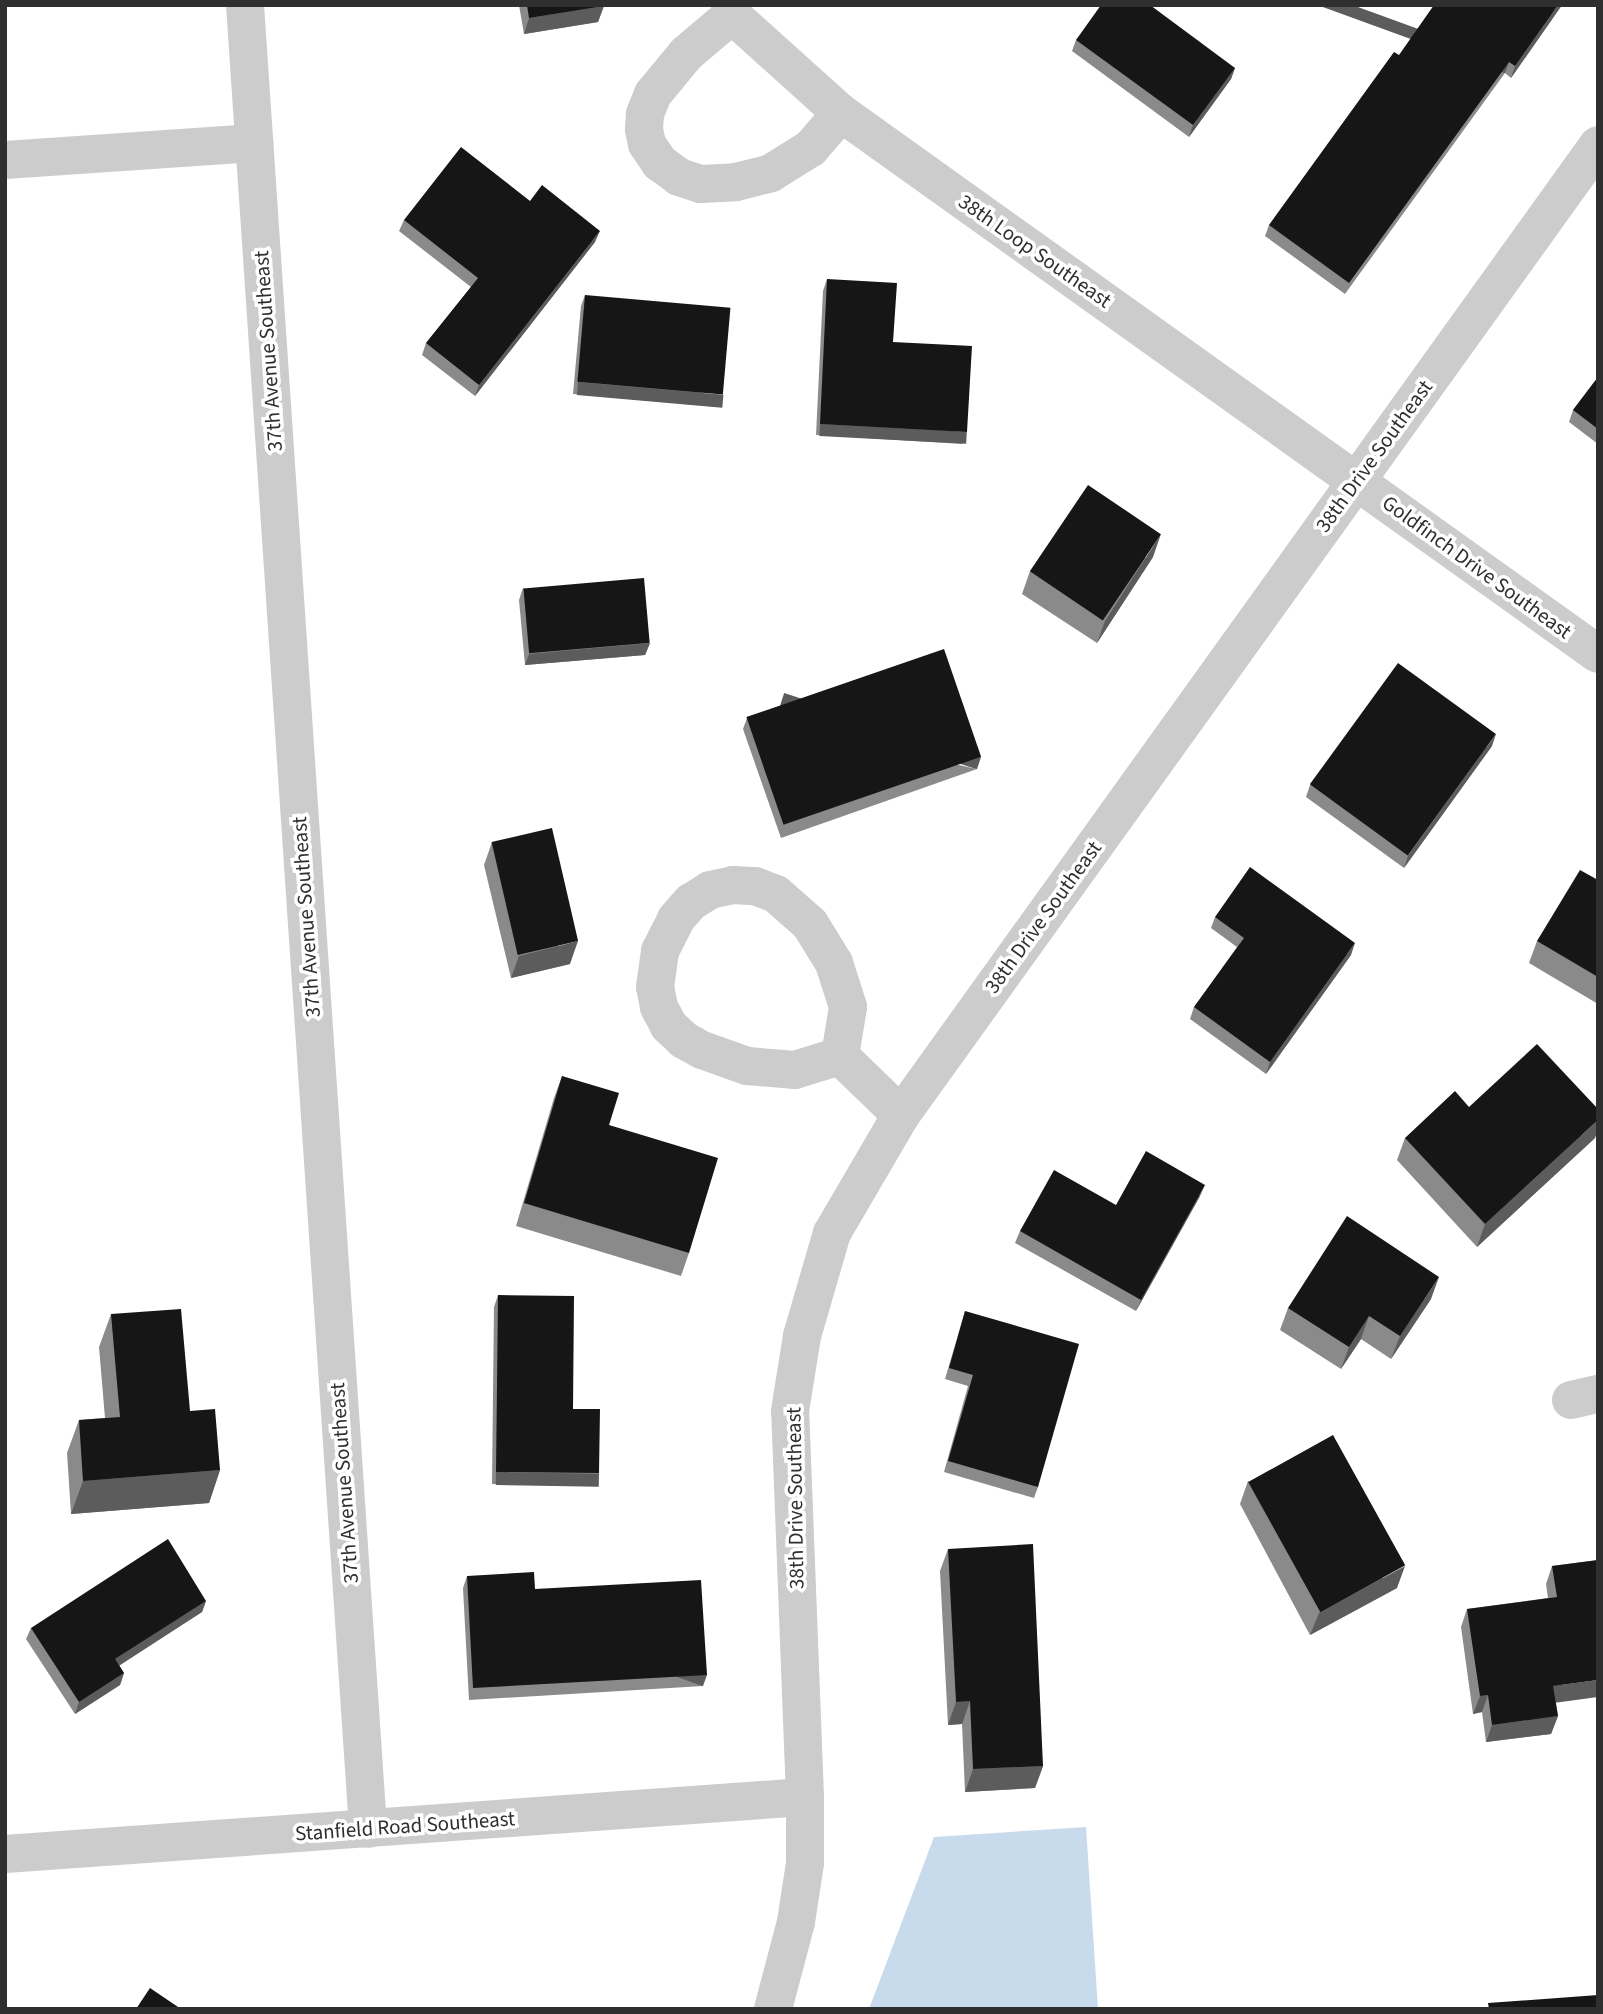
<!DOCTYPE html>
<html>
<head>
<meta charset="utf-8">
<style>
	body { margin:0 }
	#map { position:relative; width:1603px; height:2014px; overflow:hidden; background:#fff; font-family:"Source Sans 3",sans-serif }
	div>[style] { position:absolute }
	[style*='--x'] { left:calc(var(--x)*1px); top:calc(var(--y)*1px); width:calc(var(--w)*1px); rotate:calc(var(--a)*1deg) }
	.water>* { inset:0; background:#c8dbed }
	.minor>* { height:38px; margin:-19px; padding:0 19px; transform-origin:19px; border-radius:19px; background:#ccc }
	.wall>* { inset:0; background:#8a8a8a }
	.shaded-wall>* { inset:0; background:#5c5c5c; transform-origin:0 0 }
	.building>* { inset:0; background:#161616; transform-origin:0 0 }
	span { translate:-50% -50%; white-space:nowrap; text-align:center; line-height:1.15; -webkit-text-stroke:7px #fff; paint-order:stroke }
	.street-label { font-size:21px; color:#2f2f2f }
	.frame { position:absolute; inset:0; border:7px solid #2f2f2f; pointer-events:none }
</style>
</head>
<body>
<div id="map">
	<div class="water">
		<i style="clip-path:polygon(1086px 1827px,1098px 2009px,869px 2009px,934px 1837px)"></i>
	</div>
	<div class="minor">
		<i style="--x:245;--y:5;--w:1828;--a:86.14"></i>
		<i style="--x:730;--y:5;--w:10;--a:79"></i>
		<i style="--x:732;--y:15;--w:147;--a:42"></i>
		<i style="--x:841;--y:113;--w:930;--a:35.55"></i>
		<i style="--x:732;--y:15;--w:60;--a:139.7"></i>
		<i style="--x:686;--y:54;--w:52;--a:129.5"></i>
		<i style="--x:653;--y:94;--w:22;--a:112"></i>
		<i style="--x:645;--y:114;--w:15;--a:94"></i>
		<i style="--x:644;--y:129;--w:15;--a:79"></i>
		<i style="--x:647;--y:144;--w:23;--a:56"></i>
		<i style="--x:660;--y:163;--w:24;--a:36"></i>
		<i style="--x:679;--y:177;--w:23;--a:18"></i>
		<i style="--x:701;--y:184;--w:35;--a:-3"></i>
		<i style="--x:736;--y:182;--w:36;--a:-14"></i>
		<i style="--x:771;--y:173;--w:47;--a:-32"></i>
		<i style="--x:811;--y:148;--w:46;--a:-49.4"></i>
		<i style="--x:5;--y:160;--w:250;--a:-3.9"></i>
		<i style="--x:733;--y:885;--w:22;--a:3"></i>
		<i style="--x:755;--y:886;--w:22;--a:21"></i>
		<i style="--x:776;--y:894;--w:45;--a:41.4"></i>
		<i style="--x:810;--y:924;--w:46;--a:58.4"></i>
		<i style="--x:834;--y:963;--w:46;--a:72.3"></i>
		<i style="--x:848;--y:1007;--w:50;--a:99.3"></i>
		<i style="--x:840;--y:1056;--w:47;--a:162.7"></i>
		<i style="--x:795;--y:1070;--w:48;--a:-175.2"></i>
		<i style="--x:747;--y:1066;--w:48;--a:-160.4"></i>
		<i style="--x:702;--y:1050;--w:21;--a:-151"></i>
		<i style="--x:684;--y:1040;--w:21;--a:-137"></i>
		<i style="--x:669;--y:1026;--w:21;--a:-118"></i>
		<i style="--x:659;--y:1007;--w:20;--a:-101"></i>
		<i style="--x:655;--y:987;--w:36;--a:-82"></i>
		<i style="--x:660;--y:951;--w:36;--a:-63"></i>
		<i style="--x:676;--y:919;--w:23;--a:-49"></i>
		<i style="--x:691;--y:902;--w:22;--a:-32"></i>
		<i style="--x:710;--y:890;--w:24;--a:-12"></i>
		<i style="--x:840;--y:1056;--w:85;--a:44"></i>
		<i style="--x:1571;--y:1400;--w:28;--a:-13"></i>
		<i style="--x:5;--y:1854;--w:802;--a:-4.08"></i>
		<i style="--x:773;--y:2009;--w:90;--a:-75.2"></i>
		<i style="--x:796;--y:1922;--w:60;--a:-81.3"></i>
		<i style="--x:805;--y:1863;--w:66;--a:-90"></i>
		<i style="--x:805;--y:1797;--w:386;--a:-92.2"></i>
		<i style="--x:790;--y:1411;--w:76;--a:-80.9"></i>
		<i style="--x:802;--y:1336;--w:107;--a:-73.8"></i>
		<i style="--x:832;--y:1233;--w:137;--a:-59.7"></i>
		<i style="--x:901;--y:1115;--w:1194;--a:-54.3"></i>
	</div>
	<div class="wall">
		<i style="clip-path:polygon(519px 5px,604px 5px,598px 22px,524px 34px)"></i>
		<i style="clip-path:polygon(1562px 5px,1511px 78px,1505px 73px,1345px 294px,1265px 236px,1269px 225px)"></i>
		<i style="clip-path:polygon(1076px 40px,1235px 68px,1231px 79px,1189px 137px,1072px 51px)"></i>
		<i style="clip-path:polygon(530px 201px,595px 242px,475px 396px,422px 355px,426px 343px,471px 287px,399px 231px,404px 220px)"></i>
		<i style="clip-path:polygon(827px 279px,893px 342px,963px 444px,816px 435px,823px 291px)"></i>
		<i style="clip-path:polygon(585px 295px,719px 407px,573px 394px,581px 306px)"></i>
		<i style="clip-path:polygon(1598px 377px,1598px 444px,1569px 422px,1573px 410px)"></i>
		<i style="clip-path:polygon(1153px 557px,1097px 643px,1022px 594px,1030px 571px)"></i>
		<i style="clip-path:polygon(523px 588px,650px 643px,645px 655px,525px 665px,519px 600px)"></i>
		<i style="clip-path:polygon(747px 718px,977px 769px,781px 838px,743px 729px)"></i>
		<i style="clip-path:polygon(1492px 746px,1404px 868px,1306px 797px,1310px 785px)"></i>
		<i style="clip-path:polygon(492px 842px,570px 964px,511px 978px,484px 865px)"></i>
		<i style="clip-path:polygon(1598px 880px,1598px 1004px,1529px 963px,1537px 941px)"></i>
		<i style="clip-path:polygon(1215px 917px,1351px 955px,1266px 1074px,1190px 1019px,1194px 1007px,1237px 947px,1211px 928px)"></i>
		<i style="clip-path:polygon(562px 1076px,689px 1253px,681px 1276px,516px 1226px,554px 1098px)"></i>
		<i style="clip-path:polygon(1469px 1107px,1595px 1138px,1477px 1247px,1397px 1160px,1405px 1138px)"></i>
		<i style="clip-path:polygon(1200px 1196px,1136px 1311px,1015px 1243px,1020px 1231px,1116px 1205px)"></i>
		<i style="clip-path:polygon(498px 1295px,573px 1409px,599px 1473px,595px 1485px,492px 1484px,494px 1307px)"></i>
		<i style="clip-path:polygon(1431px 1299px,1391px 1359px,1361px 1339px,1341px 1369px,1280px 1330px,1288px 1308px)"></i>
		<i style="clip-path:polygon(965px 1311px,1038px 1487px,1034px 1498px,944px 1472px,968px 1386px,945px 1379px)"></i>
		<i style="clip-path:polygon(111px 1314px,190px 1411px,220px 1470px,209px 1503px,71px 1514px,67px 1453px,79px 1420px,105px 1418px,99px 1347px)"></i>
		<i style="clip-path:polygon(1248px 1481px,1397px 1588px,1310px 1635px,1240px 1504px)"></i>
		<i style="clip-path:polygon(948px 1549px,1043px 1766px,1035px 1788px,965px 1792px,962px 1724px,948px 1725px,940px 1571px)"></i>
		<i style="clip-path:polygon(1598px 1560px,1556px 1703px,1558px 1716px,1551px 1734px,1486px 1742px,1482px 1712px,1473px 1714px,1461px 1627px,1467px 1609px,1548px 1598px,1546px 1584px,1552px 1566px)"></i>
		<i style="clip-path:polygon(467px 1576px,535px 1589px,703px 1686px,469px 1700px,463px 1588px)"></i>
		<i style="clip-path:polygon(206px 1601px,202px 1612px,119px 1665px,124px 1673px,120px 1685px,75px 1714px,26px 1639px,31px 1628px)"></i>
	</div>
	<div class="shaded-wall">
		<i style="clip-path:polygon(1558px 5px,1562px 5px,1511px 78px,1515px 66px)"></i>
		<i style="clip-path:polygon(604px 6px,598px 22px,524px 34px,529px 18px)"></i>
		<i style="left:1509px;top:62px;width:12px;height:273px;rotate:110deg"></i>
		<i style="clip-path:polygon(1235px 68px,1231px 79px,1189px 137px,1193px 125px)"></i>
		<i style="clip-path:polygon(600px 231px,595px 242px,475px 396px,479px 385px)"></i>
		<i style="left:578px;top:382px;width:146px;height:13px;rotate:5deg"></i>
		<i style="left:820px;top:424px;width:147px;height:12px;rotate:3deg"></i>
		<i style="clip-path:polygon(1161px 534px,1153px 557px,1097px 643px,1105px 621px)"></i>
		<i style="clip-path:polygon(650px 643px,645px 655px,525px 665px,529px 654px)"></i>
		<i style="clip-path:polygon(1496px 734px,1492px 746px,1404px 868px,1408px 856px)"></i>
		<i style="left:981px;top:757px;width:13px;height:207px;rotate:108deg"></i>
		<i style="clip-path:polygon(578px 941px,570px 964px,511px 978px,519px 956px)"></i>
		<i style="clip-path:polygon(1355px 943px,1351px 955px,1266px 1074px,1270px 1062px)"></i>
		<i style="clip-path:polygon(1598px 1120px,1598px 1130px,1595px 1138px,1477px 1247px,1485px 1224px)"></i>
		<i style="clip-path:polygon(1205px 1185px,1200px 1196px,1136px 1311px,1141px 1300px)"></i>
		<i style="clip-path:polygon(1439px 1277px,1431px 1299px,1391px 1359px,1400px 1336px)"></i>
		<i style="clip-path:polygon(1369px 1316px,1361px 1339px,1341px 1369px,1349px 1347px)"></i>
		<i style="clip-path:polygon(220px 1470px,209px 1503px,71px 1514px,83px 1481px)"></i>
		<i style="left:496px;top:1472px;width:103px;height:13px;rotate:1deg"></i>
		<i style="clip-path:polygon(1405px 1566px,1397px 1588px,1310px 1635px,1319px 1613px)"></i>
		<i style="clip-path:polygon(206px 1601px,202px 1612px,111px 1671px,115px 1659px)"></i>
		<i style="clip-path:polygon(124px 1673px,120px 1685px,75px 1714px,79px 1702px)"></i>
		<i style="left:707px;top:1675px;width:12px;height:234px;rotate:110deg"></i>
		<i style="clip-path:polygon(1598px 1680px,1598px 1697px,1546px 1704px,1553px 1686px)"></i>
		<i style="clip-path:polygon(1488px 1695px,1482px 1712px,1473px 1714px,1480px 1696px)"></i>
		<i style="clip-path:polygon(970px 1701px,962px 1724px,948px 1725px,956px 1702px)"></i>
		<i style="clip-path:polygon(1558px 1716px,1551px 1734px,1486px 1742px,1492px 1725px)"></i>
		<i style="clip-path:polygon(1043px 1766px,1035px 1788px,965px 1792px,973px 1769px)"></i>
	</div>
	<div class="building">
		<i style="clip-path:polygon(527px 5px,604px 5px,604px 6px,529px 18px)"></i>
		<i style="clip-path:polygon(1101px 5px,1150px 5px,1235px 68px,1193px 125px,1076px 40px)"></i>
		<i style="clip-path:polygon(1434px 5px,1558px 5px,1515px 66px,1509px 62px,1349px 283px,1269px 225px,1394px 52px,1399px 55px)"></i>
		<i style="clip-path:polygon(461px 147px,530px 201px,542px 185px,600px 231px,479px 385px,426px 343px,478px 278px,404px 220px)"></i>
		<i style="clip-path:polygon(827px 279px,897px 283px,893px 342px,972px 346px,967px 432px,820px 424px)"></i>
		<i style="left:585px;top:295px;width:146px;height:87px;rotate:5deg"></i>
		<i style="clip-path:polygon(1598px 377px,1598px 429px,1573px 410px)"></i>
		<i style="left:1088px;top:485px;width:88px;height:104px;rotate:34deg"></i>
		<i style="left:644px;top:578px;width:65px;height:121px;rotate:85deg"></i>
		<i style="left:944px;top:649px;width:114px;height:209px;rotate:71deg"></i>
		<i style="left:1398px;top:663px;width:121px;height:150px;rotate:36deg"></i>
		<i style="left:552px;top:828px;width:116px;height:62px;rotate:77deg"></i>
		<i style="clip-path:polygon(1250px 867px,1355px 943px,1270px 1062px,1194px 1007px,1244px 938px,1215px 917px)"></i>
		<i style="clip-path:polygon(1580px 870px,1598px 880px,1598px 977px,1537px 941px)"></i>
		<i style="clip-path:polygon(1537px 1044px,1598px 1109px,1598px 1120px,1485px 1224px,1405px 1138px,1455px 1091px,1469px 1107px)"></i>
		<i style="clip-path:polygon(562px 1076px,619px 1093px,609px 1125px,718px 1158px,689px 1253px,524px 1203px)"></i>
		<i style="clip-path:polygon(1146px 1151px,1205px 1185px,1141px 1300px,1020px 1231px,1054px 1170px,1116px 1205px)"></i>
		<i style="clip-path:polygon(1347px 1216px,1439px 1277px,1400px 1336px,1369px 1316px,1349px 1347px,1288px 1308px)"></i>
		<i style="clip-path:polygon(498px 1295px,574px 1296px,573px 1409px,600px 1409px,599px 1473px,496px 1472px)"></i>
		<i style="clip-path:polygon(181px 1309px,190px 1411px,215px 1409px,220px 1470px,83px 1481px,79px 1420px,120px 1417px,111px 1314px)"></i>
		<i style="clip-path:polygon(965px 1311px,1079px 1344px,1038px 1487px,948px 1461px,973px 1375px,949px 1368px)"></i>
		<i style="left:1333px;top:1435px;width:149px;height:97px;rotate:61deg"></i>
		<i style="clip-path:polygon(168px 1539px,206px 1601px,115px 1659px,124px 1673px,79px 1702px,31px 1628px)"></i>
		<i style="clip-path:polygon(1033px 1544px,1043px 1766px,973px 1769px,970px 1701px,956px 1702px,948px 1549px)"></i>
		<i style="clip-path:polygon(1598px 1560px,1598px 1680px,1553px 1686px,1558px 1716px,1492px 1725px,1488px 1695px,1480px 1696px,1467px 1609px,1557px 1597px,1552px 1566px)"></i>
		<i style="clip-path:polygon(534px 1572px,535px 1589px,701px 1580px,707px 1675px,473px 1688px,467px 1576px)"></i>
		<i style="clip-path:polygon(150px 1988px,181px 2009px,136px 2009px)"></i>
		<i style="clip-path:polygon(1598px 1995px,1598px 2009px,1489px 2009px,1488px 2003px)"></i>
	</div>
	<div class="street-label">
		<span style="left:1035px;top:251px;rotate:35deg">38th Loop Southeast</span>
		<span style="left:268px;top:351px;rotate:-94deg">37th Avenue Southeast</span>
		<span style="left:1374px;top:456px;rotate:-54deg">38th Drive Southeast</span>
		<span style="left:1477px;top:567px;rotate:36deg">Goldfinch Drive Southeast</span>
		<span style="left:306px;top:917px;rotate:-94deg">37th Avenue Southeast</span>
		<span style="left:1043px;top:917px;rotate:-54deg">38th Drive Southeast</span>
		<span style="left:344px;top:1483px;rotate:-94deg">37th Avenue Southeast</span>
		<span style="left:795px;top:1498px;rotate:-91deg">38th Drive Southeast</span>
		<span style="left:405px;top:1826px;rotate:-4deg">Stanfield Road Southeast</span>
	</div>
	<div class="frame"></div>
</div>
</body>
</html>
